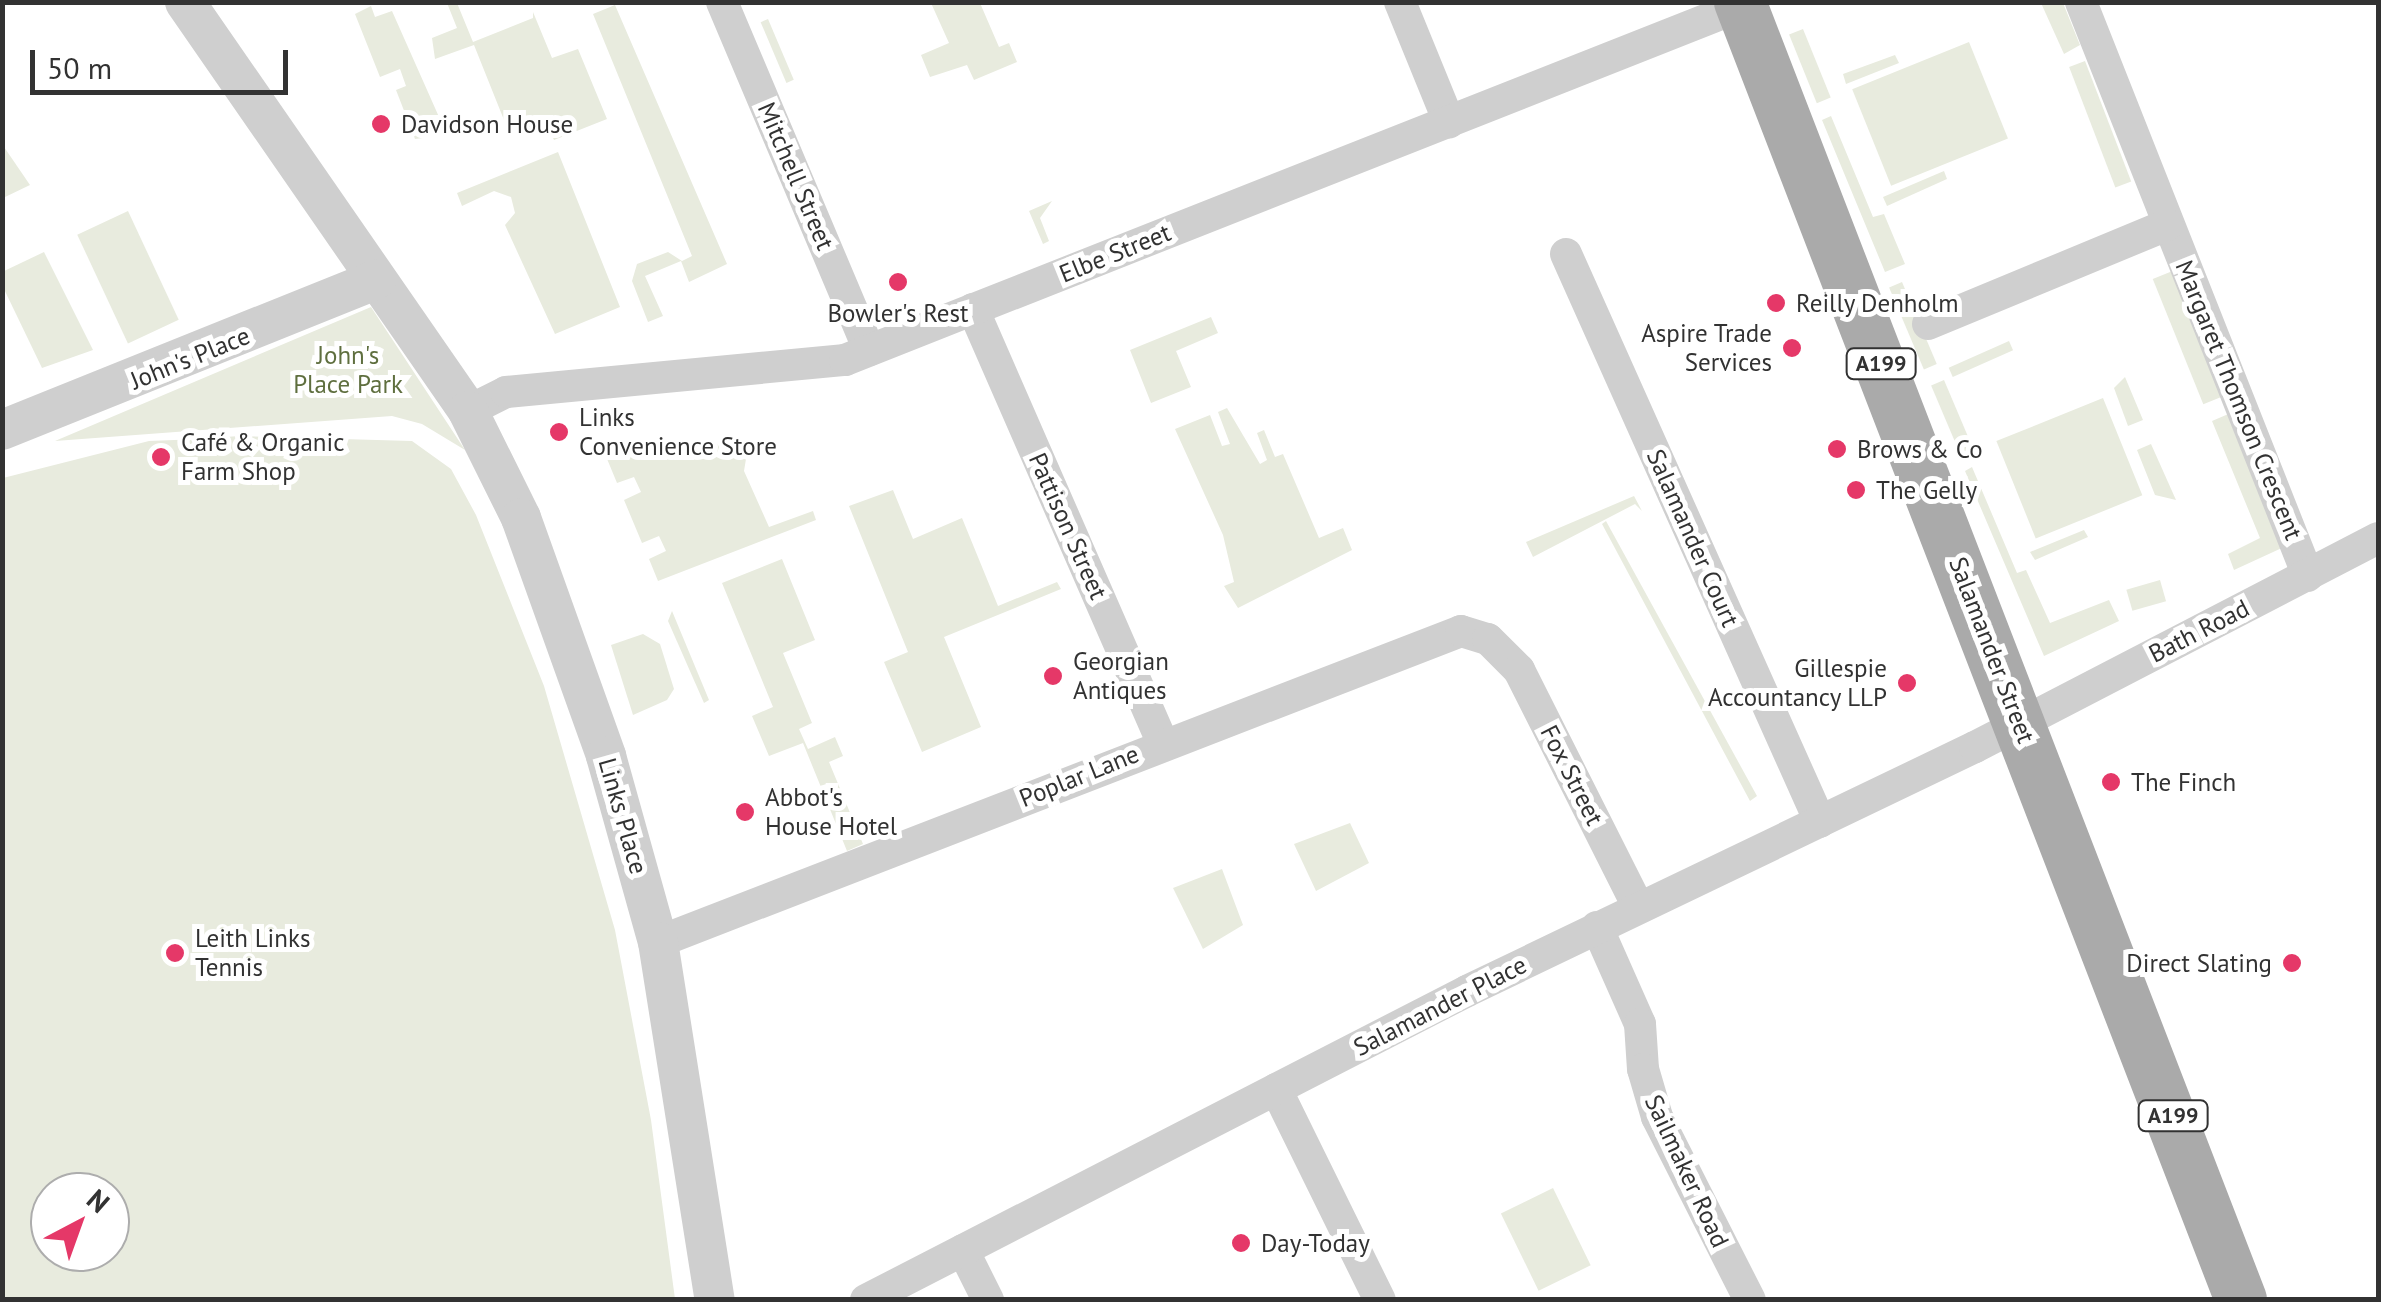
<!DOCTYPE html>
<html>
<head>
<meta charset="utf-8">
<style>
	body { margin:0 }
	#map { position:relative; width:2381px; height:1302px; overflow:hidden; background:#fff; font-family:"PT Sans",sans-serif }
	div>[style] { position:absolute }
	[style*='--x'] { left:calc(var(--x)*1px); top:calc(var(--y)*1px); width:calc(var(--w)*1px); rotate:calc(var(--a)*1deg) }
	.green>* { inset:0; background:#e8ebde; transform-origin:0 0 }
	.minor>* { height:32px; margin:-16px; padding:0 16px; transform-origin:16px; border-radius:16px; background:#cfcfcf }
	.tertiary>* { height:40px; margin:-20px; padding:0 20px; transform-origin:20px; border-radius:20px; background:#cfcfcf }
	.primary>* { height:52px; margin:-26px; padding:0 26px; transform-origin:26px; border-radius:26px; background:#aaa }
	.dots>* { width:28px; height:28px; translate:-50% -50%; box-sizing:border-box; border:5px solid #fff; border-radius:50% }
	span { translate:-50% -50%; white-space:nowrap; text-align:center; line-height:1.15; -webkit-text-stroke:10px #fff; paint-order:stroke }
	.shield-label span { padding:2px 8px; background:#fff; border:2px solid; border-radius:8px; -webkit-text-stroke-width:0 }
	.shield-label { font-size:22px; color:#323232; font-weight:700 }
	.poi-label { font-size:25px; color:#323232 }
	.left { translate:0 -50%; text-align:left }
	.right { translate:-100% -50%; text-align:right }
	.street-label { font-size:25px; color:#323232 }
	.park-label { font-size:25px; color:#5f6f3f }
	.frame { position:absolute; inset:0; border:5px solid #323232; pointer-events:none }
	.north { position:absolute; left:30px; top:1172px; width:100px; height:100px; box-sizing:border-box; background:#fff; border:2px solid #adadad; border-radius:50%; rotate:41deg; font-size:28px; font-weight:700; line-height:40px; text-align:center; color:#323232 }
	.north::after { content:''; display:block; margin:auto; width:35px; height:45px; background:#e53868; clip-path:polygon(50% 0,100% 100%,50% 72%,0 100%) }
	.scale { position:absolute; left:30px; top:50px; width:258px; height:45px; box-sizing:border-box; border:5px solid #323232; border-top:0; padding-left:12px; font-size:30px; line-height:35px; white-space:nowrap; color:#323232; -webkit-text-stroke:8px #fff; paint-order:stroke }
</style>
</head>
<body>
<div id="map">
	<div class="green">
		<i style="clip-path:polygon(447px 3px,457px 3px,473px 42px,533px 18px,533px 12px,552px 58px,578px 49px,607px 119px,554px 140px,545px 121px,510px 135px,474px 45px,435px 59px,432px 38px,457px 28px)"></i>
		<i style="clip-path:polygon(931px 3px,980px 3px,999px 47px,1009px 43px,1017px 62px,974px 80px,967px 65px,930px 77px,921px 55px,949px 43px)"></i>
		<i style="clip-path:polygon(2041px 3px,2063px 3px,2080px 45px,2064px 54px)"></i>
		<i style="clip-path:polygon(615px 5px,727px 264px,689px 282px,681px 261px,645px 276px,663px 316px,648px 322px,632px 281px,637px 264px,668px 252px,682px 261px,692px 256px,593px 14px)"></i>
		<i style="clip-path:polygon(371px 6px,375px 17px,392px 11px,447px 135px,415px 139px,396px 90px,406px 86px,400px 69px,380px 77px,355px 14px)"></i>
		<i style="left:768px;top:19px;width:66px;height:8px;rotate:67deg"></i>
		<i style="left:1803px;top:29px;width:74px;height:15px;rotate:68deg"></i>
		<i style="left:1969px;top:42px;width:104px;height:126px;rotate:68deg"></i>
		<i style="clip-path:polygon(1895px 55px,1899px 63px,1846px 84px,1843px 74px)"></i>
		<i style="left:2085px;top:61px;width:129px;height:17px;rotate:69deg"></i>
		<i style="clip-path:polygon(1831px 116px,1873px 217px,1884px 214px,1905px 264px,1885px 272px,1822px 120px)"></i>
		<i style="clip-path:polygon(2px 144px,30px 185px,3px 198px,2px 198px)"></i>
		<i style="clip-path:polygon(558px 152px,620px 307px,555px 334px,505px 225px,515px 213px,511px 197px,494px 191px,462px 206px,457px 193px)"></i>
		<i style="clip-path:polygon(1944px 171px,1947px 179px,1887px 206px,1883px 197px)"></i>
		<i style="clip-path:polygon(1052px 201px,1040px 218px,1049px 241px,1043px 244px,1029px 211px)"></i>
		<i style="left:128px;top:211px;width:120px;height:56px;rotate:65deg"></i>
		<i style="clip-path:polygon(44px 252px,93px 350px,42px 368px,3px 287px,2px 272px)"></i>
		<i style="left:2175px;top:270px;width:135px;height:24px;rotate:68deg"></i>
		<i style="left:1902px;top:282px;width:89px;height:14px;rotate:67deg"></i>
		<i style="clip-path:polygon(371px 307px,465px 450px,422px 424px,392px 416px,55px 441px)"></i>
		<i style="clip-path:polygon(1211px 317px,1218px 333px,1176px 351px,1191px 387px,1151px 403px,1130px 350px)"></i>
		<i style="left:2009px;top:341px;width:10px;height:66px;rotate:66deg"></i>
		<i style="clip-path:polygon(2125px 377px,2143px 420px,2128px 426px,2114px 388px)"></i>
		<i style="left:1944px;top:380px;width:76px;height:14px;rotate:67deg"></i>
		<i style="left:2103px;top:398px;width:105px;height:115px;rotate:68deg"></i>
		<i style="clip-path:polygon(1227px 408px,1260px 464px,1267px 460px,1257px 433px,1264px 430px,1275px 457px,1283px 454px,1319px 538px,1343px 528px,1352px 550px,1238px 608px,1224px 586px,1234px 582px,1223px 535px,1175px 429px,1210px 415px,1222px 446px,1230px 444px,1218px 412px)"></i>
		<i style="clip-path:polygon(2233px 412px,2284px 547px,2234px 570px,2228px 554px,2260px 538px,2212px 421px)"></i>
		<i style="clip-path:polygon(evenodd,239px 436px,412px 441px,451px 469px,476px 515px,544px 686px,615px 930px,651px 1120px,675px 1299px,3px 1299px,3px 478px,149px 441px,200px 439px,202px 448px,210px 448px,213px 438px,239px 436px,110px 1192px,110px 1252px,50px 1252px,50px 1192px,110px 1192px)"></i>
		<i style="clip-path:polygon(737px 442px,748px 447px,744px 471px,769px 527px,813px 511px,816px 520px,658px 581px,649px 559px,666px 551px,659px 536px,642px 543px,624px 500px,641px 492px,634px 477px,617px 483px,605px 454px)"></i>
		<i style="clip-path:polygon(2151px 444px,2176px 500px,2155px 495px,2137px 450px)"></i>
		<i style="clip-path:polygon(1972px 467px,2017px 573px,2026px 570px,2050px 623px,2109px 600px,2119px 621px,2044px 656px,1965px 471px)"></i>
		<i style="clip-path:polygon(893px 490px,913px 539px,962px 518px,998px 606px,1057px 582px,1061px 589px,944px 637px,981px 727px,922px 752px,884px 662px,908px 652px,849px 506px)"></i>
		<i style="clip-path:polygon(1634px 496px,1642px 511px,1635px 504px,1533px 557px,1526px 542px)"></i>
		<i style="clip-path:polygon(1606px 521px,1757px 796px,1750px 801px,1602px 524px)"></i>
		<i style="clip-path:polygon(2084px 530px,2088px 537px,2035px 560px,2030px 552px)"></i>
		<i style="clip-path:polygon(782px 559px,815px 640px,783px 653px,812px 723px,799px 729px,808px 749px,835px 737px,843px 756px,829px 762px,863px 844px,847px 851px,803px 743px,769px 756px,752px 716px,773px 707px,722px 583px)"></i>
		<i style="left:2160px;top:580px;width:22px;height:35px;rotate:74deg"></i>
		<i style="clip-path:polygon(672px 611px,709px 700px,704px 703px,668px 621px)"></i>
		<i style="clip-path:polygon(643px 634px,660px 644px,674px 689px,667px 700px,633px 715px,611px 645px)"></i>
		<i style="clip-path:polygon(1350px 823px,1369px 863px,1316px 891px,1294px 844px)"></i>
		<i style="clip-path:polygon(1222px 869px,1243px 925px,1203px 949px,1173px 888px)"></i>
		<i style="left:1553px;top:1188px;width:86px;height:58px;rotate:64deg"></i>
	</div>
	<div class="minor">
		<i style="--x:722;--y:2;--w:378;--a:67.1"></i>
		<i style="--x:1400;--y:2;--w:130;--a:67.8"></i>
		<i style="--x:2081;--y:2;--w:617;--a:68.42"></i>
		<i style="--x:1566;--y:254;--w:622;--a:65.91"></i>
		<i style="--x:973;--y:309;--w:474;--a:66.4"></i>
		<i style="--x:1928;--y:324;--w:259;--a:-22.5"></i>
		<i style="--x:468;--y:411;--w:42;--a:-26.6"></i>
		<i style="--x:506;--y:392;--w:341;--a:-5.4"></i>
		<i style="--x:845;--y:360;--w:963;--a:-21.56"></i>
		<i style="--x:1597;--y:927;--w:106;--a:66.1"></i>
		<i style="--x:1640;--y:1024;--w:45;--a:86.2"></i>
		<i style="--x:1643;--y:1069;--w:50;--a:73.7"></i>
		<i style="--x:1657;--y:1117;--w:205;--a:63.1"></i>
		<i style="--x:658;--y:942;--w:861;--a:-21.17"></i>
		<i style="--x:1461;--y:631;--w:28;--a:17"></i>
		<i style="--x:1488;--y:639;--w:44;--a:45"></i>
		<i style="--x:1519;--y:670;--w:265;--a:63.3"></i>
		<i style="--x:1276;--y:1089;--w:235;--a:63.8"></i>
		<i style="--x:963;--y:1250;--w:56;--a:63.4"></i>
		<i style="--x:866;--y:1300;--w:676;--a:-27.21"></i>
		<i style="--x:1467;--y:991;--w:564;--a:-25.66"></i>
		<i style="--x:1975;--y:747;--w:454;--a:-27.4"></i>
	</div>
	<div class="tertiary">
		<i style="--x:185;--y:2;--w:497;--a:55.3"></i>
		<i style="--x:468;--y:411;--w:119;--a:63.6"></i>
		<i style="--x:521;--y:518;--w:253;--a:70.3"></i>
		<i style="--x:606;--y:756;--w:193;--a:74.4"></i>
		<i style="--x:658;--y:942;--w:363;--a:81"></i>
		<i style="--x:2;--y:430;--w:403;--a:-21.9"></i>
	</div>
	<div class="primary">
		<i style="--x:1740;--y:2;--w:1391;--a:68.89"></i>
	</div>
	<div class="dots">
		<i style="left:381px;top:124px;background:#e53868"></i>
		<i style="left:898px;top:282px;background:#e53868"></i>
		<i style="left:1776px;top:303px;background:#e53868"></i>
		<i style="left:1792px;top:348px;background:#e53868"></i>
		<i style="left:559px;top:432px;background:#e53868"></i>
		<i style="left:1837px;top:449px;background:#e53868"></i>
		<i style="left:161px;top:457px;background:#e53868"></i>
		<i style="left:1856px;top:490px;background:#e53868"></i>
		<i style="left:1053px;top:676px;background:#e53868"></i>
		<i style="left:1907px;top:683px;background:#e53868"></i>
		<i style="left:2111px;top:782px;background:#e53868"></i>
		<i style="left:745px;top:812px;background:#e53868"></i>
		<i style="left:175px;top:953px;background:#e53868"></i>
		<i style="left:2292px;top:963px;background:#e53868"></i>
		<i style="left:1241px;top:1243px;background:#e53868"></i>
	</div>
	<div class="shield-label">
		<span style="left:1881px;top:364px">A199</span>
		<span style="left:2173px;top:1116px">A199</span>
	</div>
	<div class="poi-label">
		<span class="left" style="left:401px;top:124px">Davidson House</span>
		<span class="left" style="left:1796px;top:303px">Reilly Denholm</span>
		<span style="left:898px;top:313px">Bowler's Rest</span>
		<span class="right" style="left:1772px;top:348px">Aspire Trade<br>Services</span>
		<span class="left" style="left:579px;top:432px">Links<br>Convenience Store</span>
		<span class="left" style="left:181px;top:457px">Café &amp; Organic<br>Farm Shop</span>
		<span class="left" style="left:1857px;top:449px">Brows &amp; Co</span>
		<span class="left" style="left:1876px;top:490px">The Gelly</span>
		<span class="left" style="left:1073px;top:676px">Georgian<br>Antiques</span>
		<span class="right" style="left:1887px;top:683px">Gillespie<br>Accountancy LLP</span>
		<span class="left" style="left:2131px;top:782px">The Finch</span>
		<span class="left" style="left:765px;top:812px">Abbot's<br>House Hotel</span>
		<span class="left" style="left:195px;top:953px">Leith Links<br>Tennis</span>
		<span class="right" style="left:2272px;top:963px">Direct Slating</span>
		<span class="left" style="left:1261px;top:1243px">Day-Today</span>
	</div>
	<div class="street-label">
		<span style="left:796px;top:176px;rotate:67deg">Mitchell Street</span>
		<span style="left:1115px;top:253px;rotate:-22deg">Elbe Street</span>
		<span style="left:190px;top:358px;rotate:-22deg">John's Place</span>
		<span style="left:2239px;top:400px;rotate:68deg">Margaret Thomson Crescent</span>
		<span style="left:1068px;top:526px;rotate:66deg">Pattison Street</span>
		<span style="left:1693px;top:538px;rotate:66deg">Salamander Court</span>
		<span style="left:2199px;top:631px;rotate:-27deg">Bath Road</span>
		<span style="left:1992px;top:650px;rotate:69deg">Salamander Street</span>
		<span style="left:1572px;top:775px;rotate:63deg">Fox Street</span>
		<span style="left:1079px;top:776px;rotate:-22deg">Poplar Lane</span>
		<span style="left:623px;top:816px;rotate:74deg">Links Place</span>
		<span style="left:1440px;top:1006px;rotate:-27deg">Salamander Place</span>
		<span style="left:1687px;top:1171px;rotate:65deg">Sailmaker Road</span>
	</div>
	<div class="park-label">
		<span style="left:348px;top:370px">John's<br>Place Park</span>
	</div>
	<div class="frame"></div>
	<div class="north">N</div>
	<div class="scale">50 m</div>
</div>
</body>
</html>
